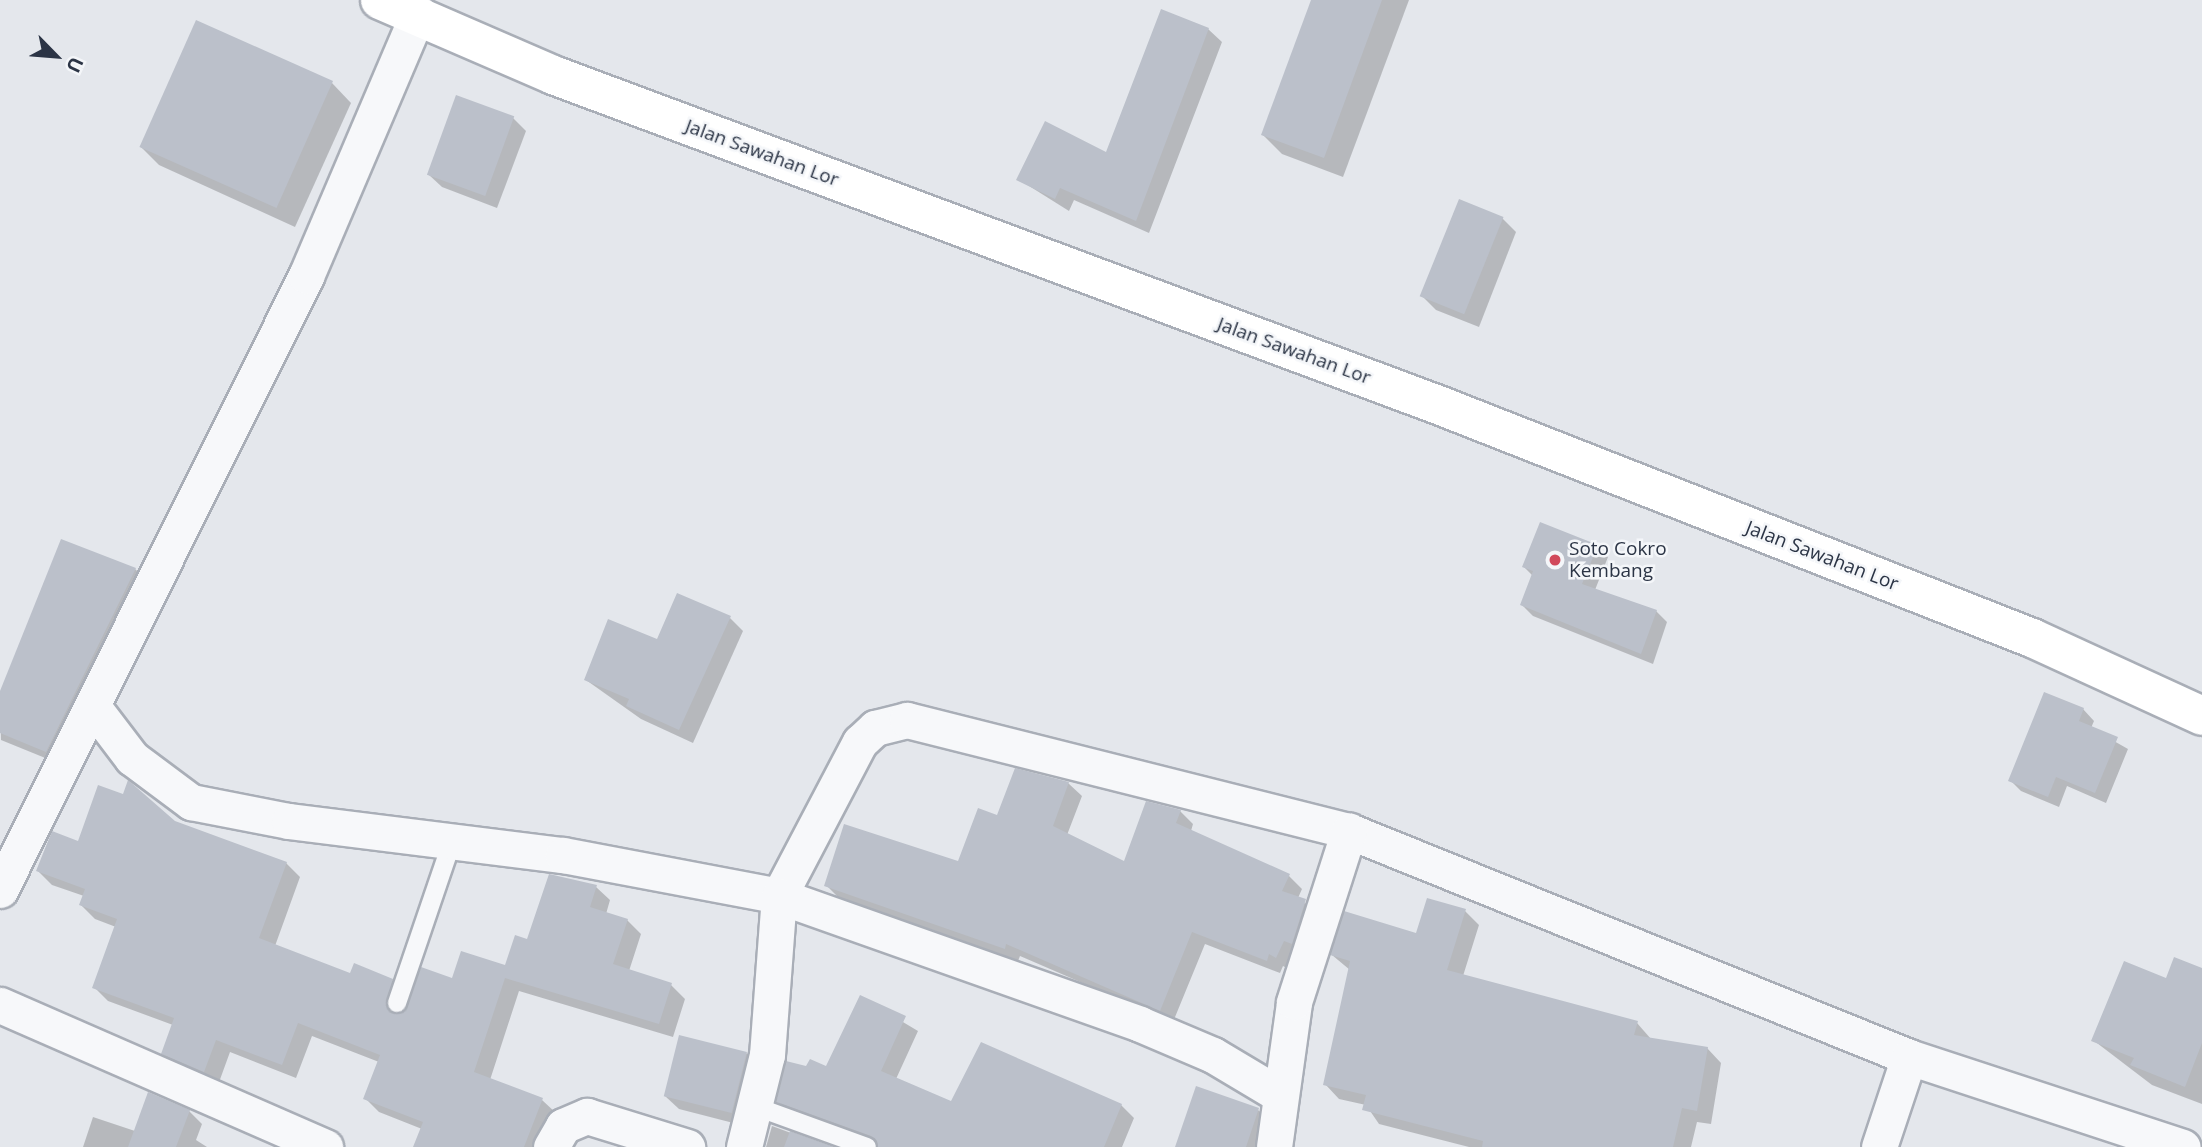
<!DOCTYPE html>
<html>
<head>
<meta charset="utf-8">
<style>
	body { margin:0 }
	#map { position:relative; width:2202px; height:1147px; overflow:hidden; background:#e4e7ec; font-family:"Open Sans",sans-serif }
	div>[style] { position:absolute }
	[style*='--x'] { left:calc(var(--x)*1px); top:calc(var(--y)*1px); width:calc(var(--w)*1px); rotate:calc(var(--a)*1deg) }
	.shadow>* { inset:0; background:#0003 }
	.building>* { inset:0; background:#bbc0ca; transform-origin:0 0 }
	.roads { filter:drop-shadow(2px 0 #a9aeb7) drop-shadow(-2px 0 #a9aeb7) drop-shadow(0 2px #a9aeb7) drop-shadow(0 -2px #a9aeb7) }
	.service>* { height:18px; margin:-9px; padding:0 9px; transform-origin:9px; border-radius:9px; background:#f7f8fa }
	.minor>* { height:35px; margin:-17.5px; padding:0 17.5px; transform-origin:17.5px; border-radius:17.5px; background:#f7f8fa }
	.secondary>* { height:38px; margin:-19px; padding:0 19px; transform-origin:19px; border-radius:19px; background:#fff }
	.dots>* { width:19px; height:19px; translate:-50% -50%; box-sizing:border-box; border:4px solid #f4f6f9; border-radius:50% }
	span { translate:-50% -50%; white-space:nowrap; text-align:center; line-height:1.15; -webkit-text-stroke:5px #f4f6f9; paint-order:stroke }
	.street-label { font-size:19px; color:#2b3445 }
	.poi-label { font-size:19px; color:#2b3445 }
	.left { translate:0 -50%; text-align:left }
	.north { position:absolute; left:21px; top:21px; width:70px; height:70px; -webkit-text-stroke:5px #f4f6f9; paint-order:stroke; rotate:115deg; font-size:19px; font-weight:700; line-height:28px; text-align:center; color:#2b3445 }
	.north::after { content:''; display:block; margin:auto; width:24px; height:32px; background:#2b3445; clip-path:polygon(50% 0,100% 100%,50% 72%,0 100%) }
</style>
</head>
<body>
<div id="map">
	<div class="shadow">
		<i style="clip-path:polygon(1313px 0,1409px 0,1343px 177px,1282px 154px,1263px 135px)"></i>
		<i style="clip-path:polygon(1208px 29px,1222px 42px,1149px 233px,1074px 200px,1069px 211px,1018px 179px,1107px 154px)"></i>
		<i style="clip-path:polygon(332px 83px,351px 103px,295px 227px,159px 165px,140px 146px)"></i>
		<i style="clip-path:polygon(513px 118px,526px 131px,497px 208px,442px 187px,428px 174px)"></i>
		<i style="clip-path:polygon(1502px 218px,1516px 232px,1479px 327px,1436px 310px,1423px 297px)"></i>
		<i style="clip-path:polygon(1597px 546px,1608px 557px,1595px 590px,1656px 611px,1667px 622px,1653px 664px,1533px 616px,1522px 605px,1533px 576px,1524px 567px)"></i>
		<i style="clip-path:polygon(135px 569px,149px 582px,60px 764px,1px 740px,0 695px)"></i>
		<i style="clip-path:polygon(730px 618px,743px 631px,693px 743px,641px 719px,586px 680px,657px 641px)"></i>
		<i style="clip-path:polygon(2083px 709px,2094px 721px,2091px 728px,2128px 749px,2106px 803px,2067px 786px,2059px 807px,2021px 791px,2010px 780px)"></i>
		<i style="clip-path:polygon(1068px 783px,1082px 796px,1067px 835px,1124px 863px,1180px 811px,1193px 824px,1191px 831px,1289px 876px,1302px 889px,1298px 898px,1318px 914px,1290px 970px,1283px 966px,1280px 973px,1205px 944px,1173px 1022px,1020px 956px,1018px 961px,839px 898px,826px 885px,959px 863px,998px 818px)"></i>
		<i style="clip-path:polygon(174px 822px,286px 863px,300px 877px,275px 946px,351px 975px,392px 980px,406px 994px,401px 1012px,453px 980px,506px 967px,528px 941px,596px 887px,610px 900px,606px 914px,627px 920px,641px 934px,629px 971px,671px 985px,685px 999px,673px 1037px,519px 991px,490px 1080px,542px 1100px,556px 1113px,542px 1147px,415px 1147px,422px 1129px,379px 1112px,365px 1098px,379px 1062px,312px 1036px,296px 1078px,230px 1052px,218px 1085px,177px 1067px,163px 1053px,173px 1025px,108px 1001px,94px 987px,116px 927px,95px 919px,81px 905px,84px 896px,52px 885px,38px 871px,79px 843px)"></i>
		<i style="clip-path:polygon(1465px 911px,1479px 925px,1463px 976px,1637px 1023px,1651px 1039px,1707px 1048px,1721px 1063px,1711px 1124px,1697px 1122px,1691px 1147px,1469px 1147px,1379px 1124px,1366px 1105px,1339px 1099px,1325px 1084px,1350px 970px,1332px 955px,1417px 936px)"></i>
		<i style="clip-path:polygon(2202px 970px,2202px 1104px,2152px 1085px,2093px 1040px,2167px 980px)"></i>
		<i style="clip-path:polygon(861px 997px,918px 1031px,896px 1079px,951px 1103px,1121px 1105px,1134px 1118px,1122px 1147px,880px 1147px,791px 1115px,778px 1101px,807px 1068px,827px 1069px)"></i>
		<i style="clip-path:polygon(746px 1053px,760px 1067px,745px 1126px,679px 1109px,665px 1096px)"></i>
		<i style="clip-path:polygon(1258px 1110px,1276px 1128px,1269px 1147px,1176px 1147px)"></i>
		<i style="clip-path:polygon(189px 1111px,202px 1124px,196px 1140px,207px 1147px,83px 1147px,93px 1117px,135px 1131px)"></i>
		<i style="clip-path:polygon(772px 1126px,829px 1147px,766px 1147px)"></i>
	</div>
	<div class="building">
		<i style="clip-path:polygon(1311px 0,1382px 0,1324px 158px,1261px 135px)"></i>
		<i style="clip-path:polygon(1161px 9px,1209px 28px,1136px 221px,1060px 188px,1055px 199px,1016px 180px,1045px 121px,1106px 152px)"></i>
		<i style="left:196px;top:20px;width:150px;height:139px;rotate:24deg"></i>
		<i style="left:456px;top:95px;width:62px;height:85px;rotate:20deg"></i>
		<i style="left:1459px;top:199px;width:48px;height:105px;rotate:22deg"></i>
		<i style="clip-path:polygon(1540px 522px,1598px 545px,1582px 584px,1657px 610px,1641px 654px,1520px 605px,1533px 571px,1522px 567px)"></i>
		<i style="clip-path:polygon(61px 539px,136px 568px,46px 752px,0 733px,0 691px)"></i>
		<i style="clip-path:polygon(677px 593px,731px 616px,679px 730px,626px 706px,629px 699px,584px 680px,608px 619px,657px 639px)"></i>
		<i style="clip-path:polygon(2044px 692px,2084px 708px,2079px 721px,2118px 737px,2095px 793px,2056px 777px,2048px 797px,2008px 781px)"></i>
		<i style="clip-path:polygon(1015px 768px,1069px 782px,1053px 826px,1124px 861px,1146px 801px,1181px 810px,1176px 823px,1290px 874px,1282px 891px,1306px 899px,1292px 944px,1284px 941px,1276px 958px,1269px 954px,1267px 961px,1192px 932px,1160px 1011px,1006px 944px,1005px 949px,824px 886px,844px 824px,958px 861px,978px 808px,997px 815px)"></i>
		<i style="clip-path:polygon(128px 780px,175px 821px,287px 862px,259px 938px,350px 973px,354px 963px,393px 979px,386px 1005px,393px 1013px,407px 1007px,421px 967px,452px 978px,461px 951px,505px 965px,515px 935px,527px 939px,549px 874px,597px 885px,590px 907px,628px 919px,613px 964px,672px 983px,659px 1024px,505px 978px,474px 1072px,543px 1098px,524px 1147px,413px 1147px,423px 1122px,363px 1099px,380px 1055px,298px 1023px,282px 1065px,216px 1040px,204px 1072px,161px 1054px,174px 1018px,92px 988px,117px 919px,79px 905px,85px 889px,36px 871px,52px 831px,78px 841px,98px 785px,123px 794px)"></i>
		<i style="clip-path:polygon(1427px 898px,1466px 909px,1447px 970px,1638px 1021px,1634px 1035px,1708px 1047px,1697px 1111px,1682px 1108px,1673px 1147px,1482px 1147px,1483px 1141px,1362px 1110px,1366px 1095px,1323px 1085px,1350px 961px,1330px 955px,1344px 911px,1416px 933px)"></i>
		<i style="clip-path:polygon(2174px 957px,2202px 968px,2202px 1043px,2185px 1087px,2130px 1065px,2134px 1058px,2091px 1041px,2124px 961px,2166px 978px)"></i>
		<i style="clip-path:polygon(860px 995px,906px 1016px,881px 1071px,951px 1101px,981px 1042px,1122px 1104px,1104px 1147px,878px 1147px,871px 1136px,776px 1102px,786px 1061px,806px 1066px,810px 1059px,826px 1066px)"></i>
		<i style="left:679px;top:1035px;width:70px;height:63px;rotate:14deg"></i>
		<i style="clip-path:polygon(1196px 1086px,1259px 1108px,1246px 1147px,1175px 1147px)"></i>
		<i style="clip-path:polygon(148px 1092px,190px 1110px,176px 1147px,128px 1147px)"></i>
		<i style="clip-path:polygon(790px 1131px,834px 1147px,784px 1147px)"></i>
	</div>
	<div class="roads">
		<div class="service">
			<i style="--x:397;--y:1003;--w:171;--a:-71.2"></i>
			<i style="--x:754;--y:1106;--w:120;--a:19.9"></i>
		</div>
		<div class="minor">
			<i style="--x:94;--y:708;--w:63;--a:52.8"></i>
			<i style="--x:132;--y:758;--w:74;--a:36.7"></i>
			<i style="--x:191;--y:802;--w:100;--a:11"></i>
			<i style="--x:289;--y:821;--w:276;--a:7.1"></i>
			<i style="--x:563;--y:855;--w:220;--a:10.7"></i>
			<i style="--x:779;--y:896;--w:174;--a:-62.3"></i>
			<i style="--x:860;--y:742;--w:21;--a:-43"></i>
			<i style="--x:875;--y:728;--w:33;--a:-14"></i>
			<i style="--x:907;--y:720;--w:456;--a:14.1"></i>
			<i style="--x:1349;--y:831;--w:604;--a:21.98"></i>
			<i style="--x:1909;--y:1057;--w:288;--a:18.2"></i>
			<i style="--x:0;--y:890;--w:686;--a:-63.51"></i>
			<i style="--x:306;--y:276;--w:286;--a:-66.9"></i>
			<i style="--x:0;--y:1005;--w:355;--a:23.6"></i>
			<i style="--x:551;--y:1147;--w:24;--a:-60"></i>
			<i style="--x:563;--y:1126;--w:26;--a:-23"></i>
			<i style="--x:587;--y:1116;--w:105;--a:17.2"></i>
			<i style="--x:744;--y:1147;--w:95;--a:-76"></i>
			<i style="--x:767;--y:1055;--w:159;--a:-85.7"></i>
			<i style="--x:779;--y:896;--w:383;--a:19.5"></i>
			<i style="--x:1140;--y:1024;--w:79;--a:23"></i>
			<i style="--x:1213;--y:1055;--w:78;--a:30.8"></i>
			<i style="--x:1274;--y:1147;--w:146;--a:-82.1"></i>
			<i style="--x:1294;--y:1002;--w:180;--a:-72.2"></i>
			<i style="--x:1879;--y:1147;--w:95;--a:-71.6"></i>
		</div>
		<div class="secondary">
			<i style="--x:380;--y:0;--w:189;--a:23.4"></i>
			<i style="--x:553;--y:75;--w:948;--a:20.44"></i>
			<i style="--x:1441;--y:406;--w:635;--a:21.43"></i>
			<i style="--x:2032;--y:638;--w:187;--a:24.6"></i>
		</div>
	</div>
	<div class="dots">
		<i style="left:1555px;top:560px;background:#d1495b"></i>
	</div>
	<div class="street-label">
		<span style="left:762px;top:153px;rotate:20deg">Jalan Sawahan Lor</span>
		<span style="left:1294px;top:351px;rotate:20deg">Jalan Sawahan Lor</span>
		<span style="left:1822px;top:556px;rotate:21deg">Jalan Sawahan Lor</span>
	</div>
	<div class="poi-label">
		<span class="left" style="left:1569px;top:560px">Soto Cokro<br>Kembang</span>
	</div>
	<div class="north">U</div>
</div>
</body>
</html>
